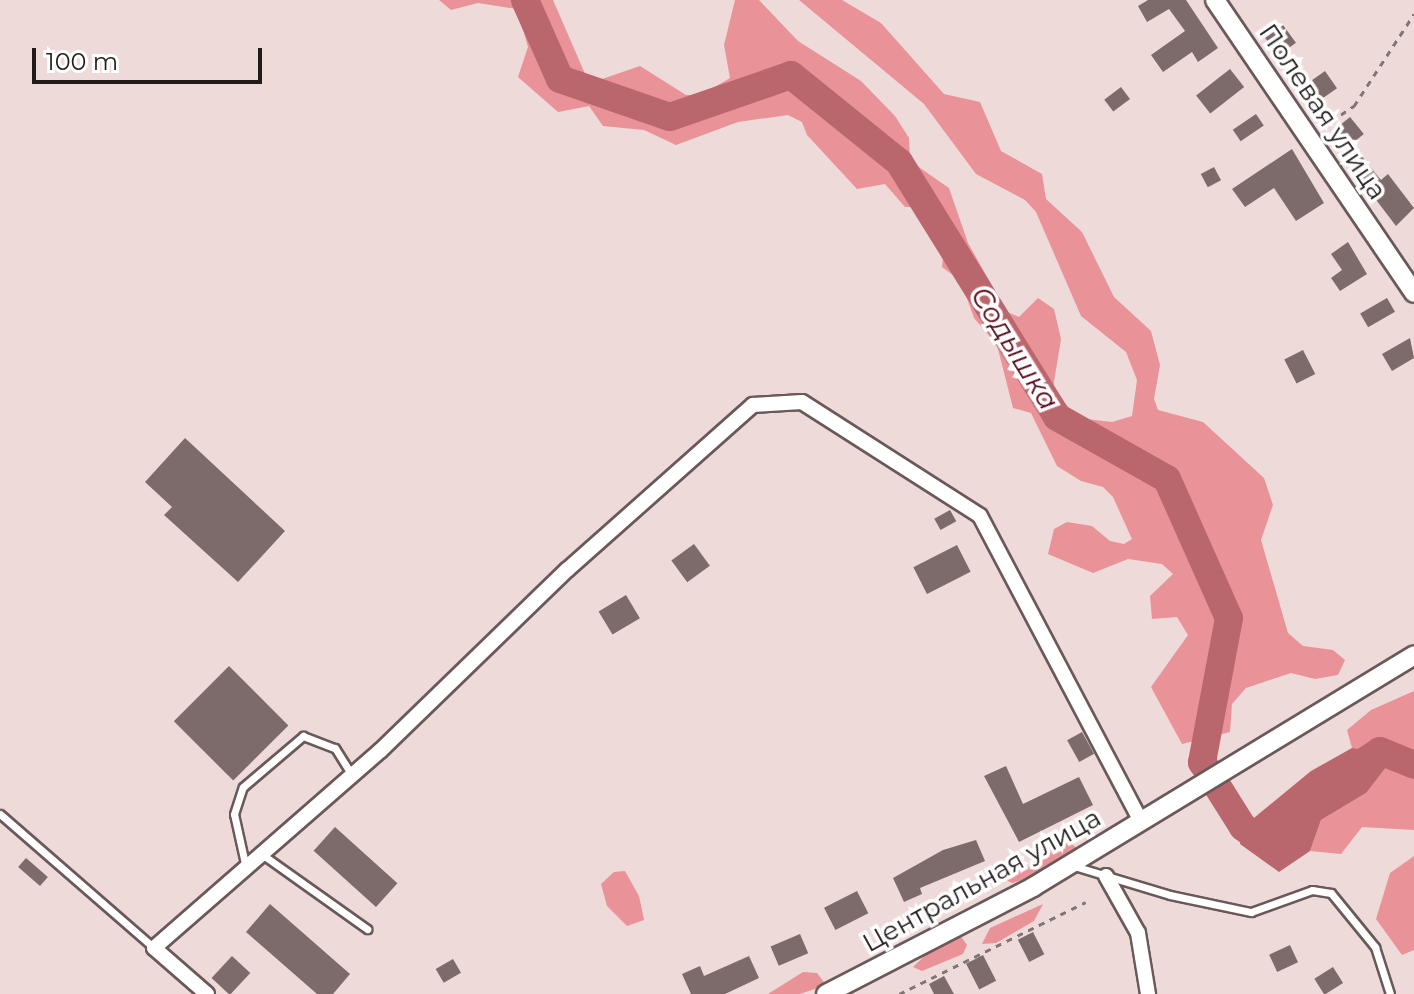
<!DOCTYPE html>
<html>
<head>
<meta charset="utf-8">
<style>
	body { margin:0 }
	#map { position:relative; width:1414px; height:994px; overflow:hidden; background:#efdada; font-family:Montserrat,sans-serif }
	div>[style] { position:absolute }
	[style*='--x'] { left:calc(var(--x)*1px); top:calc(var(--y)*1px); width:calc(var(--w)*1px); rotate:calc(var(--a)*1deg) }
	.forest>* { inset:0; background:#e99297 }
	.water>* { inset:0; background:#b9676d }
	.river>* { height:28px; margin:-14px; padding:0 14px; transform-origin:14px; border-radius:14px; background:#b9676d }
	.building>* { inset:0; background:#7d6b6b; transform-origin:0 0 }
	.path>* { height:3px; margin-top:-1.5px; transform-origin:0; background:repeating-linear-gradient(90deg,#817474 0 6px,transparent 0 12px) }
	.roads { filter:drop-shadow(2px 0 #6a5959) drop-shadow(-2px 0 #6a5959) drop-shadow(0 2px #6a5959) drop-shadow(0 -2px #6a5959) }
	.lane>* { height:7px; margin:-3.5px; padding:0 3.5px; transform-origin:3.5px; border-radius:3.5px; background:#fff }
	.street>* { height:14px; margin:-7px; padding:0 7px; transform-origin:7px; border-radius:7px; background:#fff }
	.secondary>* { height:18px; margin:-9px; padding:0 9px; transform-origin:9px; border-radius:9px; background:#fff }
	span { translate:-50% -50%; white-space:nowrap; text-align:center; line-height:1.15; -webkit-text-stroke:7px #fff; paint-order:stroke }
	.street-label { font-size:26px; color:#221b1b }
	.water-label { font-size:28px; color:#570919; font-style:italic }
	.scale { position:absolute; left:32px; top:48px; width:230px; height:36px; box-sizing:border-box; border:4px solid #221b1b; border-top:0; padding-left:10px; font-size:24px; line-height:28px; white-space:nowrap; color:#221b1b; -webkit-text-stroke:6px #fff; paint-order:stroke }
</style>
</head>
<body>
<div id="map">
	<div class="forest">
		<i style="clip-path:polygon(439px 0,553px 0,586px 76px,602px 79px,640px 66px,686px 95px,701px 95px,730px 78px,724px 45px,735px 0,759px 0,798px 41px,861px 81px,895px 116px,909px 138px,910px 161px,949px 188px,968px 243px,1007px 312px,1019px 317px,1038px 298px,1054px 309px,1061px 339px,1053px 388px,1077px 418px,1112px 422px,1132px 416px,1137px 380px,1126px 352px,1081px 316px,1036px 212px,1025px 200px,976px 174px,924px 104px,799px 0,842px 0,881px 23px,944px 94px,980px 102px,1001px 151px,1042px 174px,1046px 199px,1082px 232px,1114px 297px,1151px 331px,1160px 365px,1154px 399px,1158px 410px,1203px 422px,1264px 478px,1273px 505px,1261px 540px,1288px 633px,1303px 646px,1333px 650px,1345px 660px,1338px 675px,1315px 679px,1291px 673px,1246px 688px,1232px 704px,1230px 732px,1182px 744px,1151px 687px,1188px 635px,1177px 617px,1152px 619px,1150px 596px,1173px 574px,1162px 564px,1128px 559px,1093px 573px,1048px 554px,1054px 529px,1067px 522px,1092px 526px,1110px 541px,1124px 544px,1132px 539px,1113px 497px,1103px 487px,1081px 481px,1057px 466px,1031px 413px,1013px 408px,997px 345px,974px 318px,961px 281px,942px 267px,947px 221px,922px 207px,905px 207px,885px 184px,857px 189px,807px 135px,802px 122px,788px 115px,738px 122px,676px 145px,644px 130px,603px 126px,589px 106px,558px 112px,518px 77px,528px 47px,517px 9px,478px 3px,451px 10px)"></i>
		<i style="clip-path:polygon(1414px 691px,1414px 830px,1362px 827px,1341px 854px,1310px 851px,1321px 820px,1366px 793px,1380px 751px,1352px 748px,1347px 730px,1371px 710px)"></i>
		<i style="clip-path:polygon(1069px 842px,1077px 848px,1025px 879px,1012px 883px,1002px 878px,1004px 872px,1031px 866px,1044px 847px)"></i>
		<i style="clip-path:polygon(1414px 856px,1414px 950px,1402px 955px,1376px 919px,1390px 873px)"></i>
		<i style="clip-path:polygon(625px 871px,639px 896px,644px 920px,627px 926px,607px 906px,601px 884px,614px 872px)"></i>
		<i style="clip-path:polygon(1043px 904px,1034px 921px,996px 943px,982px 944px,990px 928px)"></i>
		<i style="clip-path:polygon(960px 935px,967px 945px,963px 954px,922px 971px,913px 967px,943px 938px)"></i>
		<i style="clip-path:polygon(803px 972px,817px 973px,826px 985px,800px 994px,768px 994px)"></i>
	</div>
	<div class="water">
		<i style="clip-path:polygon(1352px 748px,1380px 751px,1386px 767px,1366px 793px,1321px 820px,1310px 851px,1279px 872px,1240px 844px,1243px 827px,1311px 771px)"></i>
	</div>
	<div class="river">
		<i style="--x:525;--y:0;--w:86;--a:66.1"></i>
		<i style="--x:560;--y:79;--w:116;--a:19.1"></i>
		<i style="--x:670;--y:117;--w:128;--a:-19.1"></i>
		<i style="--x:791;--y:75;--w:139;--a:38.9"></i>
		<i style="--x:899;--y:162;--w:300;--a:58.2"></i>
		<i style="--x:1057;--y:417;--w:126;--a:29.4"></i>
		<i style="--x:1167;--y:479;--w:152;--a:66"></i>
		<i style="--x:1229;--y:618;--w:147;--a:100.6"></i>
		<i style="--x:1202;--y:762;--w:77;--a:57.8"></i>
		<i style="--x:1243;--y:827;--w:15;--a:37"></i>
		<i style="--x:1255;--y:836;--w:23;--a:-34"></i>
		<i style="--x:1348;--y:772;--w:38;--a:-33"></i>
		<i style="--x:1380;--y:751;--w:37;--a:22"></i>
	</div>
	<div class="building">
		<i style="clip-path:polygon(1148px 0,1186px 0,1218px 48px,1198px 62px,1192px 52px,1163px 72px,1151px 55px,1185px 31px,1169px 9px,1147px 22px,1138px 6px)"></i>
		<i style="left:1283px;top:25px;width:22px;height:22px;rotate:54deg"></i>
		<i style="left:1230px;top:69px;width:23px;height:43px;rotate:52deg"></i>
		<i style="left:1325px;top:71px;width:21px;height:29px;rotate:55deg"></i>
		<i style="left:1121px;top:87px;width:15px;height:21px;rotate:53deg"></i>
		<i style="left:1256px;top:114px;width:14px;height:28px;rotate:56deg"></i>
		<i style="left:1350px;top:117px;width:22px;height:21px;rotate:51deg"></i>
		<i style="clip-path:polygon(1292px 149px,1324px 203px,1296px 221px,1274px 188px,1245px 207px,1232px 189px)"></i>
		<i style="clip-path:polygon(1356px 149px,1381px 180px,1388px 174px,1414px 208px,1396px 226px,1345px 159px)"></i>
		<i style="left:1214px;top:167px;width:15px;height:15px;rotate:62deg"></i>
		<i style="clip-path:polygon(1348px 242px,1367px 274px,1340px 291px,1331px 278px,1342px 270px,1331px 254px)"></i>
		<i style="left:1387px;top:298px;width:16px;height:31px;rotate:60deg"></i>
		<i style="clip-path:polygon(1410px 338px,1414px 358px,1392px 371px,1382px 354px)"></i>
		<i style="left:1303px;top:350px;width:27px;height:21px;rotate:63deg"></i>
		<i style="clip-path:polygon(185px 438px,285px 531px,238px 582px,164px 515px,172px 507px,145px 482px)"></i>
		<i style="left:950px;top:510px;width:13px;height:18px;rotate:61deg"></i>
		<i style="left:694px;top:544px;width:27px;height:28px;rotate:54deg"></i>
		<i style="left:957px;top:545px;width:30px;height:49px;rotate:63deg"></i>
		<i style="left:626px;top:595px;width:27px;height:32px;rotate:59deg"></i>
		<i style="left:229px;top:666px;width:84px;height:78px;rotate:45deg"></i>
		<i style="left:1082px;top:732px;width:25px;height:17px;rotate:61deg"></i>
		<i style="clip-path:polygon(1006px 766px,1023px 804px,1079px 777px,1093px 805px,1019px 842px,984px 776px)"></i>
		<i style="left:335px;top:827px;width:84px;height:32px;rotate:42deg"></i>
		<i style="clip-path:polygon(976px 840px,985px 861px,920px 888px,922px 894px,904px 902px,893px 878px,943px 850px)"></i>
		<i style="left:26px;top:858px;width:29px;height:12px;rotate:41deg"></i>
		<i style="left:857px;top:891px;width:25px;height:37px;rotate:63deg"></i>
		<i style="clip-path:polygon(270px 904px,350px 974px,333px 994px,317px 994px,246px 932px)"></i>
		<i style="left:1033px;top:932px;width:25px;height:17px;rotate:63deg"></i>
		<i style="left:800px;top:934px;width:21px;height:32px;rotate:67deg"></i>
		<i style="left:1290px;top:945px;width:19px;height:23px;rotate:65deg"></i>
		<i style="left:983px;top:955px;width:29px;height:19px;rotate:63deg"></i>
		<i style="left:232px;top:956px;width:25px;height:30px;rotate:43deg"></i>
		<i style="clip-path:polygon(749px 956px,759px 978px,725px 994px,691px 994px,682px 974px,700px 966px,704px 976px)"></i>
		<i style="left:453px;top:959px;width:16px;height:20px;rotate:60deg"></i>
		<i style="left:1333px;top:967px;width:19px;height:22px;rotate:58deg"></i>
		<i style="clip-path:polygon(944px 976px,954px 994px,934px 994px,929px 984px)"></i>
	</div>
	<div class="path">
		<i style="--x:1321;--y:128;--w:40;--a:-34"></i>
		<i style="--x:1354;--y:106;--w:110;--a:-56.9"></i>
		<i style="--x:899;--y:994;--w:208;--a:-26.2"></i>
	</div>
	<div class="roads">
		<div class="lane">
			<i style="--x:0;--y:814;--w:204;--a:41"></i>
			<i style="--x:263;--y:855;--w:128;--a:35.4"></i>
			<i style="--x:1074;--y:866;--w:100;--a:16.8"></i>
			<i style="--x:1170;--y:895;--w:83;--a:11.9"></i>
			<i style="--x:1251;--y:912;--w:65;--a:-19.8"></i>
			<i style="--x:1312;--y:890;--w:19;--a:9"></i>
			<i style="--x:1331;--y:893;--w:70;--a:50.8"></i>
			<i style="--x:1375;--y:947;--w:49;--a:72.3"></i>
			<i style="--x:246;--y:868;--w:55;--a:-102.5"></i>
			<i style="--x:234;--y:814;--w:28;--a:-72"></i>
			<i style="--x:243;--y:787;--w:79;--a:-40.4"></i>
			<i style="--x:303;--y:736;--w:34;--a:21"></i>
			<i style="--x:335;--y:748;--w:32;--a:58"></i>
		</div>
		<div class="street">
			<i style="--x:1106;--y:876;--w:65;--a:60.7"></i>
			<i style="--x:1138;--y:933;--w:62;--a:80.7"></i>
			<i style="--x:207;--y:994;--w:70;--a:-139"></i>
			<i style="--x:154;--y:948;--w:301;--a:-41.1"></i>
			<i style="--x:381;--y:750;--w:259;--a:-44.1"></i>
			<i style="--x:567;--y:570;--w:249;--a:-41.6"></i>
			<i style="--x:753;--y:405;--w:49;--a:-3.5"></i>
			<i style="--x:802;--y:402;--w:211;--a:32.6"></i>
			<i style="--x:980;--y:516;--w:346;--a:62.2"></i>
		</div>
		<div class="secondary">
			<i style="--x:1215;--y:0;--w:354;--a:55.8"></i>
			<i style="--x:826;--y:994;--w:233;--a:-27.3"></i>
			<i style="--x:1033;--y:887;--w:446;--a:-31.3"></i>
		</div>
	</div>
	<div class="street-label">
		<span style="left:1322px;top:112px;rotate:56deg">Полевая улица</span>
		<span style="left:982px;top:881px;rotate:-29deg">Центральная улица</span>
	</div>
	<div class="water-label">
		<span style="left:1015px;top:348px;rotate:58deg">Содышка</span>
	</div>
	<div class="scale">100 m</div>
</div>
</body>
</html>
